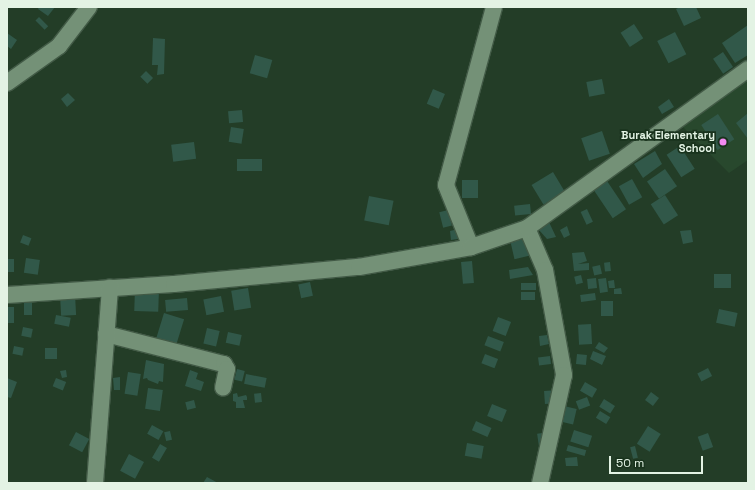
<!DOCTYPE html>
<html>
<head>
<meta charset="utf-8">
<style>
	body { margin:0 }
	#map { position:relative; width:755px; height:490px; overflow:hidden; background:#233d27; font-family:"Space Grotesk",sans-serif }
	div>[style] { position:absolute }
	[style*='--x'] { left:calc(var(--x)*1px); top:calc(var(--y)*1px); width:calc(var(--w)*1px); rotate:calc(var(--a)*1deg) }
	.built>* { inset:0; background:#28482d }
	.building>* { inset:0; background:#315849; transform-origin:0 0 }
	.roads { filter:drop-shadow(1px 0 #425a46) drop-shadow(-1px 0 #425a46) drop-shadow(0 1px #425a46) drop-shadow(0 -1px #425a46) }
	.minor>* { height:16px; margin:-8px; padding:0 8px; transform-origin:8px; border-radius:8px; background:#749177 }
	.dots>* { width:11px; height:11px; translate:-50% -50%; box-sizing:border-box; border:2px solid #19331d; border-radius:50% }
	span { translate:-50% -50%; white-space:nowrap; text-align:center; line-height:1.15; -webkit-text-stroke:3.5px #19331d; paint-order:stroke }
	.poi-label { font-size:11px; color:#e3f3e4; font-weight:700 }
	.right { translate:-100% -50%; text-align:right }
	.frame { position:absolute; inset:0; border:8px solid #e3f3e4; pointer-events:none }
	.scale { position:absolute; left:609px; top:456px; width:94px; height:18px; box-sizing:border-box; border:2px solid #e3f3e4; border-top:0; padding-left:5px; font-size:12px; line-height:14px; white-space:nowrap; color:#e3f3e4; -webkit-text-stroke:3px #19331d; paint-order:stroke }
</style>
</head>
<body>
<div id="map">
	<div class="built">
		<i style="clip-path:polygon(748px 76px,748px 160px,729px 173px,680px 124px)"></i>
	</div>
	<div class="building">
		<i style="clip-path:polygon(39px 7px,55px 7px,48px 16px,38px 9px)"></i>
		<i style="clip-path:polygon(680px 7px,696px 7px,701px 18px,684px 26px,676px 9px)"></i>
		<i style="left:39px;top:17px;width:13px;height:5px;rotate:45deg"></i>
		<i style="left:634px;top:24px;width:17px;height:16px;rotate:57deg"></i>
		<i style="clip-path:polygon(748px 25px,748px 55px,735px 63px,722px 43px)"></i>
		<i style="left:675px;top:32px;width:25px;height:20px;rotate:63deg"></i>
		<i style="clip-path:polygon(7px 33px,17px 40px,11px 49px,7px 46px)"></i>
		<i style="clip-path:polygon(153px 38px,165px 39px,164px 74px,157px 75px,158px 65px,152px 65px)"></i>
		<i style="left:723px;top:52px;width:18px;height:12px;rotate:56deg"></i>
		<i style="left:255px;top:55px;width:18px;height:19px;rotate:16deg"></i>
		<i style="left:146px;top:71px;width:10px;height:8px;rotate:45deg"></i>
		<i style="left:602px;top:79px;width:15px;height:16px;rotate:79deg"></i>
		<i style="left:433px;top:89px;width:13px;height:16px;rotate:23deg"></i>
		<i style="clip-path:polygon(68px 93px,75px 100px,67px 107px,61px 99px)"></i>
		<i style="clip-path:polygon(669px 99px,674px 107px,662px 114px,658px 107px)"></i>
		<i style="left:242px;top:110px;width:12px;height:14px;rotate:85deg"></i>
		<i style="clip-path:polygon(748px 113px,748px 139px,736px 123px)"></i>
		<i style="left:718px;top:114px;width:30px;height:20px;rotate:57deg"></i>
		<i style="left:231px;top:127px;width:13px;height:15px;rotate:9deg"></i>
		<i style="left:602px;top:131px;width:24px;height:22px;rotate:71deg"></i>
		<i style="left:194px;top:142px;width:17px;height:23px;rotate:83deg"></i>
		<i style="left:680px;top:146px;width:27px;height:16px;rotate:57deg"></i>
		<i style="clip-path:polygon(655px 151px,662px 164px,643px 178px,634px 164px)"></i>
		<i style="left:262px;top:159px;width:12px;height:25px;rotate:90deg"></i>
		<i style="left:665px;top:169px;width:21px;height:22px;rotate:55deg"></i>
		<i style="left:553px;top:172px;width:23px;height:25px;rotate:59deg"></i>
		<i style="left:632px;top:179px;width:21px;height:15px;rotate:61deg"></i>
		<i style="left:462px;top:180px;width:16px;height:18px"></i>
		<i style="left:607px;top:181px;width:34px;height:16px;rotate:56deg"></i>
		<i style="left:665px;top:195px;width:24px;height:17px;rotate:57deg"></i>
		<i style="left:369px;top:196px;width:25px;height:25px;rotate:11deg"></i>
		<i style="left:530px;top:204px;width:10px;height:16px;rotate:84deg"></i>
		<i style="left:587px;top:209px;width:14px;height:7px;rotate:65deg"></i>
		<i style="left:448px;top:210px;width:16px;height:9px;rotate:76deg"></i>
		<i style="clip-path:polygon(549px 222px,556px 237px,547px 239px,539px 230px)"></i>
		<i style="clip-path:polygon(567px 226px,570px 235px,564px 238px,560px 230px)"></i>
		<i style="clip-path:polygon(462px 228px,464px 238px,451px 240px,450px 231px)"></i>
		<i style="clip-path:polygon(691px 230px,693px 242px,683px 244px,680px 231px)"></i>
		<i style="left:23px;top:235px;width:9px;height:8px;rotate:21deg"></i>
		<i style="left:526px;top:238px;width:18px;height:16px;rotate:77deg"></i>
		<i style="clip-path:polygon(584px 252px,587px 261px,578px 264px,589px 263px,589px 270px,574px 271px,572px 253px)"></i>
		<i style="left:26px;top:258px;width:14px;height:15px;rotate:8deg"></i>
		<i style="left:7px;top:259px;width:7px;height:13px"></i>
		<i style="left:472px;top:261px;width:22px;height:11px;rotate:85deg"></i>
		<i style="left:610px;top:262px;width:9px;height:6px;rotate:84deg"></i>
		<i style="left:600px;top:265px;width:9px;height:8px;rotate:77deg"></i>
		<i style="clip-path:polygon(528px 267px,533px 275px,510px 279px,509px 270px)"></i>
		<i style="left:714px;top:274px;width:17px;height:14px"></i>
		<i style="left:581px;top:275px;width:8px;height:7px;rotate:76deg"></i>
		<i style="left:596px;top:278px;width:10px;height:9px;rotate:84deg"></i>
		<i style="left:606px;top:278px;width:14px;height:8px;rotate:82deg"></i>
		<i style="clip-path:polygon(614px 280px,615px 288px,609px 288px,608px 281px)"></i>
		<i style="left:310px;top:282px;width:14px;height:12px;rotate:78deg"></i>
		<i style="left:521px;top:283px;width:15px;height:7px"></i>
		<i style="left:248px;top:288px;width:20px;height:17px;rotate:81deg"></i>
		<i style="clip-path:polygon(621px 288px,622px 294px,614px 294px,614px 289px)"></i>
		<i style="left:135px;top:289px;width:24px;height:22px;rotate:2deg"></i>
		<i style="left:521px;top:292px;width:14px;height:8px"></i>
		<i style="left:595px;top:293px;width:7px;height:15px;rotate:82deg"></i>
		<i style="left:75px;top:294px;width:21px;height:15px;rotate:87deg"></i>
		<i style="left:221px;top:296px;width:16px;height:18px;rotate:79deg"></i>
		<i style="left:187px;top:298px;width:12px;height:22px;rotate:85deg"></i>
		<i style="left:24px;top:299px;width:8px;height:16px"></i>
		<i style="left:601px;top:301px;width:12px;height:15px"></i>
		<i style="left:7px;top:307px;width:7px;height:16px"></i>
		<i style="left:719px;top:309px;width:19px;height:14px;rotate:12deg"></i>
		<i style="left:164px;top:313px;width:21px;height:26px;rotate:17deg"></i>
		<i style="left:56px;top:315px;width:15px;height:9px;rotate:11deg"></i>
		<i style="left:498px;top:317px;width:14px;height:15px;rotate:21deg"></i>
		<i style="left:591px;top:324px;width:20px;height:13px;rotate:87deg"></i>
		<i style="left:23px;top:327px;width:10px;height:9px;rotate:11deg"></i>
		<i style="left:207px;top:328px;width:13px;height:16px;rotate:13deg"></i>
		<i style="left:228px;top:332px;width:14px;height:11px;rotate:12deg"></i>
		<i style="clip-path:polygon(547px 335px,549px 344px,540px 346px,539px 336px)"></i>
		<i style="left:488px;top:336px;width:17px;height:10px;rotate:21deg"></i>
		<i style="clip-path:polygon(599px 342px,608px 348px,604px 353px,595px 348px)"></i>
		<i style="left:14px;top:346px;width:10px;height:8px;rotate:11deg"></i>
		<i style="left:45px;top:348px;width:12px;height:11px"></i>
		<i style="clip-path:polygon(593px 351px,606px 356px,602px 365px,590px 359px)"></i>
		<i style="left:485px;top:354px;width:14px;height:10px;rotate:21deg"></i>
		<i style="left:577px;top:354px;width:10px;height:10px;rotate:6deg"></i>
		<i style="left:550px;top:356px;width:8px;height:12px;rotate:83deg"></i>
		<i style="clip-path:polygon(146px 360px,164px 364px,163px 382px,159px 381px,158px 384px,148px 380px,147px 378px,143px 379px)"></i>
		<i style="left:708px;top:368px;width:9px;height:12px;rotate:63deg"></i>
		<i style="left:237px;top:369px;width:8px;height:11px;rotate:14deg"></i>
		<i style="clip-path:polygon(66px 370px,67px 377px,62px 378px,60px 371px)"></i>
		<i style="clip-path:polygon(190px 370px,198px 373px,196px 379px,204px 382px,201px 391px,185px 386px)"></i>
		<i style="left:128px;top:372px;width:13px;height:22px;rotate:9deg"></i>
		<i style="left:246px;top:374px;width:21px;height:10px;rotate:11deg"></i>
		<i style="clip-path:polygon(120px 377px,120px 390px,114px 390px,113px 378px)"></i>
		<i style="clip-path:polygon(7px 378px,17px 382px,11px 398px,7px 397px)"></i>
		<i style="left:56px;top:378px;width:11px;height:9px;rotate:22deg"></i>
		<i style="left:585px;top:382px;width:14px;height:10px;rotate:30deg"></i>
		<i style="left:148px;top:388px;width:15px;height:21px;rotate:8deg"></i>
		<i style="left:558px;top:390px;width:13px;height:14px;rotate:86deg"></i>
		<i style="left:651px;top:392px;width:10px;height:10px;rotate:37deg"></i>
		<i style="clip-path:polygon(237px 393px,238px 397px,246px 395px,247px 397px,247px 400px,243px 400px,245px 408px,236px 408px,236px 402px,233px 401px,233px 394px)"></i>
		<i style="left:261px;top:393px;width:9px;height:7px;rotate:84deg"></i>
		<i style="left:587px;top:397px;width:9px;height:12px;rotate:69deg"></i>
		<i style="left:604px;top:399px;width:13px;height:9px;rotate:32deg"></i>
		<i style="left:194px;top:400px;width:8px;height:9px;rotate:76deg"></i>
		<i style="left:492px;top:404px;width:16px;height:13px;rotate:22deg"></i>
		<i style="left:564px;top:406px;width:13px;height:16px;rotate:13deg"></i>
		<i style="left:600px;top:411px;width:12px;height:8px;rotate:31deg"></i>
		<i style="left:476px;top:421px;width:17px;height:10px;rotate:24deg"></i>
		<i style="left:152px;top:425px;width:13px;height:10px;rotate:29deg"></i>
		<i style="left:648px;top:426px;width:15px;height:21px;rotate:32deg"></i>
		<i style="left:574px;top:430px;width:19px;height:12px;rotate:18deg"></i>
		<i style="left:170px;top:431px;width:9px;height:6px;rotate:77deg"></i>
		<i style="left:76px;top:432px;width:15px;height:15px;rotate:28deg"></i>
		<i style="left:549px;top:432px;width:14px;height:12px;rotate:82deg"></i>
		<i style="left:708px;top:433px;width:15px;height:11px;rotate:70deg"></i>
		<i style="left:467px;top:443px;width:17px;height:13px;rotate:10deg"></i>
		<i style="left:160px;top:444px;width:8px;height:16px;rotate:30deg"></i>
		<i style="left:568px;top:445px;width:19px;height:6px;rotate:16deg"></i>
		<i style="left:635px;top:446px;width:12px;height:5px;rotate:76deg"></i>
		<i style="left:129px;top:454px;width:17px;height:19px;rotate:28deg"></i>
		<i style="clip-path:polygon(577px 457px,578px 466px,566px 466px,565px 458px)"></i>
		<i style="clip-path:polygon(207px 477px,218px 483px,203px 483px)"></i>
	</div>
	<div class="roads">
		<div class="minor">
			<i style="--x:7;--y:83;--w:64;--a:-35.4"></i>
			<i style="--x:59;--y:46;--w:49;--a:-52.4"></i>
			<i style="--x:527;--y:228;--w:46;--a:66.8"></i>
			<i style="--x:545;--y:270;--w:107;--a:79.7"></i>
			<i style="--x:564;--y:375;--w:111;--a:102.5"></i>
			<i style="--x:471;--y:247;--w:67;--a:-112"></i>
			<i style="--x:446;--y:185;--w:184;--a:-74.9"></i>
			<i style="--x:7;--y:295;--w:167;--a:-3.8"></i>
			<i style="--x:174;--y:284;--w:186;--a:-5.3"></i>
			<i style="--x:359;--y:267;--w:114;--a:-10.1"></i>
			<i style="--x:471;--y:247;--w:59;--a:-18.7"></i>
			<i style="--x:527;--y:228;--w:272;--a:-35.7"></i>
			<i style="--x:106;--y:334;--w:122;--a:14.3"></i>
			<i style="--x:224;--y:364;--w:6;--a:59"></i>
			<i style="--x:227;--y:369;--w:19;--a:102"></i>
			<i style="--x:95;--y:483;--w:196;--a:-85.6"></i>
		</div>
	</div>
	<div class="dots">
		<i style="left:723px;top:142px;background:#f38af2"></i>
	</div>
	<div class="poi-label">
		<span class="right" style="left:715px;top:142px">Burak Elementary<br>School</span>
	</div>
	<div class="frame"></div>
	<div class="scale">50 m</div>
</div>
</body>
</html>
